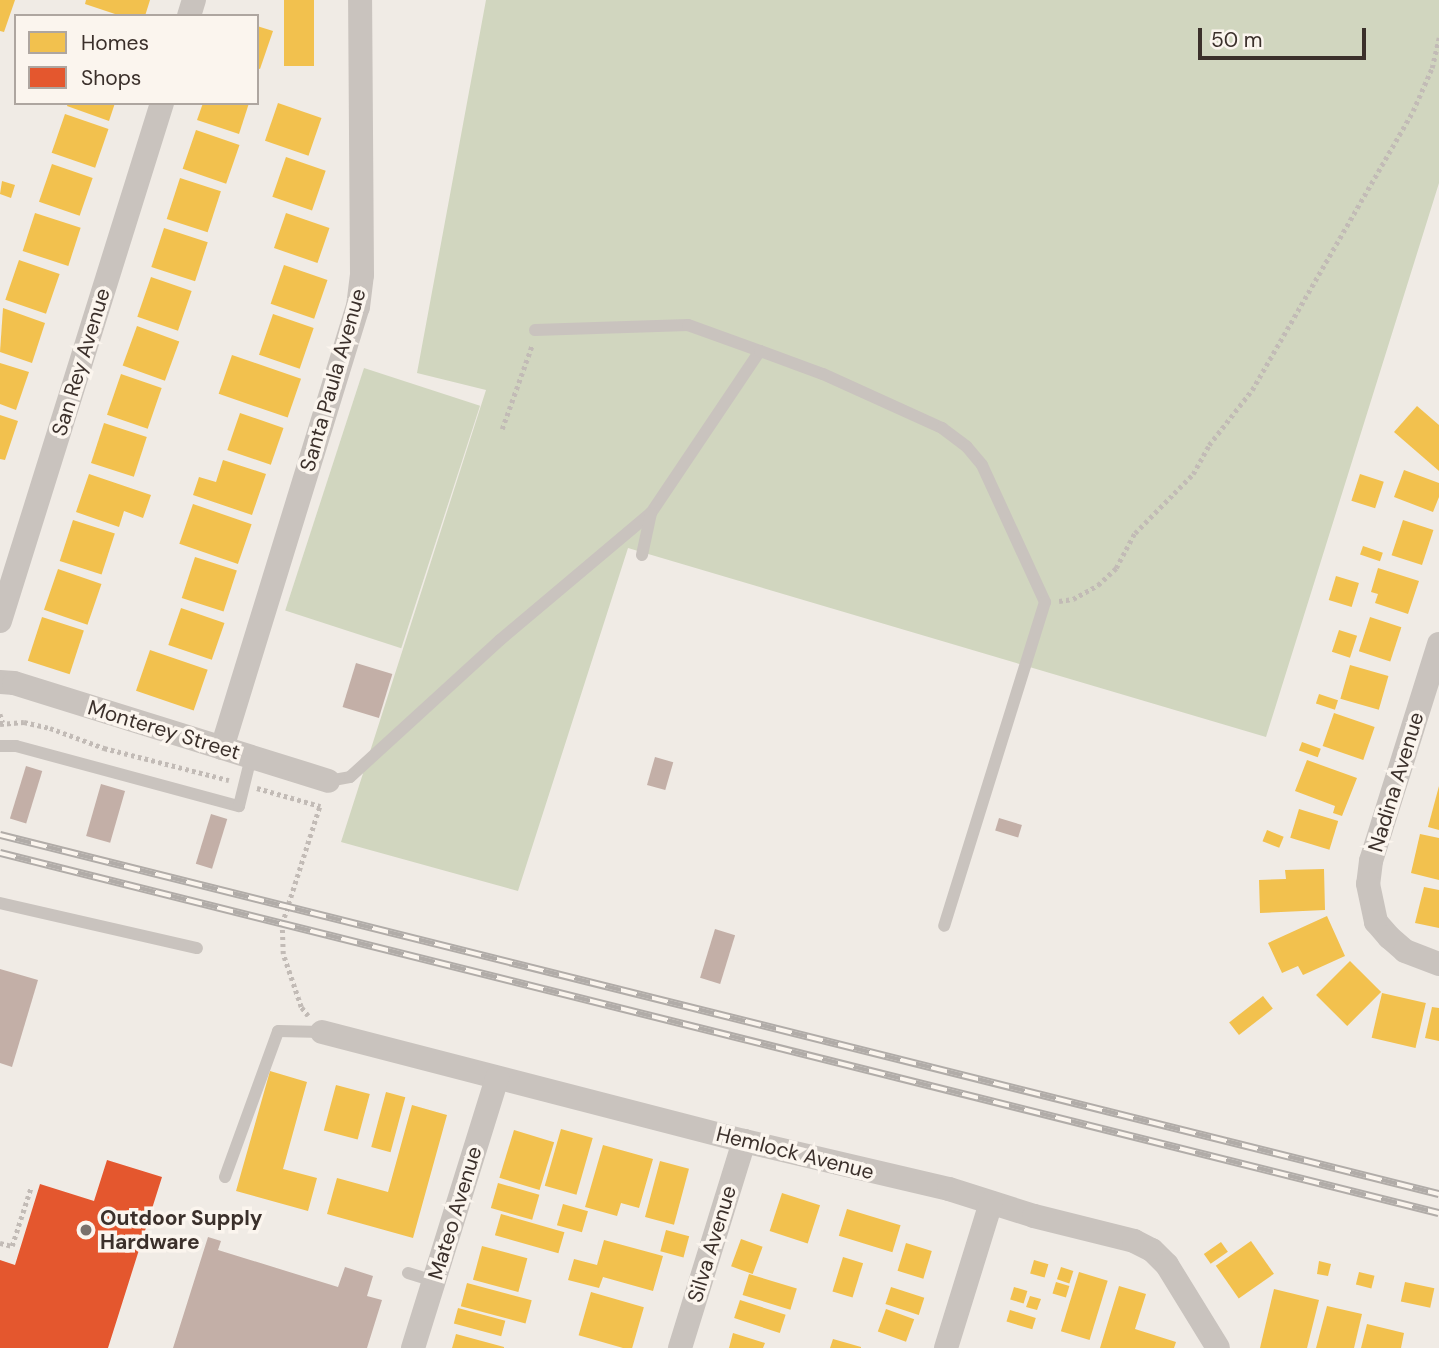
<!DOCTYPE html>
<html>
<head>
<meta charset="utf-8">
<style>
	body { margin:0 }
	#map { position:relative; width:1439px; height:1348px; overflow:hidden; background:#f0ebe5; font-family:"DM Sans",sans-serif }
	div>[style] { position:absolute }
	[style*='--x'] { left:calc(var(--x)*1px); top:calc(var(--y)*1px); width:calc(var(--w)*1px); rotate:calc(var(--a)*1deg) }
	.green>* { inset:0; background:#d1d6bf; transform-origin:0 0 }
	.homes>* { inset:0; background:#f2c14e; transform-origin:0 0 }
	.shops>* { inset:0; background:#e4572e }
	.building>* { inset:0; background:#c3afa7; transform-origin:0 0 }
	.path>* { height:4.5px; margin-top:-2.25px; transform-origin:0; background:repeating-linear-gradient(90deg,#c2bbb6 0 3.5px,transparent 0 7px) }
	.service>* { height:12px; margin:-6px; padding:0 6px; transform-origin:6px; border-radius:6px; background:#c9c3be }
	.minor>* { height:24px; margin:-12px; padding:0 12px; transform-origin:12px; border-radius:12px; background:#c9c3be }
	.rail>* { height:8px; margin-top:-4px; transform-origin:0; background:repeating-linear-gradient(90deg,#fbf5ee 0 16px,#b1aca8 0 32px); box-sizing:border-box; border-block:2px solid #b1aca8 }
	.dots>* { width:19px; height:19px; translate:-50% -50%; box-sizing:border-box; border:4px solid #fbf5ee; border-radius:50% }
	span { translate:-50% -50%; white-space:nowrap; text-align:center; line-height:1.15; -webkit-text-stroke:7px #fbf5ee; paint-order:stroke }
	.street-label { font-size:21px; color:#3b302b }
	.poi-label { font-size:21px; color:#3b302b; font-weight:700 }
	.left { translate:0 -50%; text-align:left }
	.legend { position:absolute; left:14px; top:14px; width:245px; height:91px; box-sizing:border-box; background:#fbf5ee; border:2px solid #aea6a0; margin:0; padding:9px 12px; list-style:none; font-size:21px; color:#3b302b }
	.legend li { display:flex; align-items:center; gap:14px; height:35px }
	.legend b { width:35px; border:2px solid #aea6a0 }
	.scale { position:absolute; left:1198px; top:28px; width:168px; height:32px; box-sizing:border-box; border:4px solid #3b302b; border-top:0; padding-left:9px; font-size:21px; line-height:24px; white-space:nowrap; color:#3b302b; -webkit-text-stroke:5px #fbf5ee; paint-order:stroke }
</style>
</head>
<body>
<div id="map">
	<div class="green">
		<i style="clip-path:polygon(486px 0,1439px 0,1439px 183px,1266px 737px,628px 548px,518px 891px,341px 842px,486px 390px,417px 373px)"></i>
		<i style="left:364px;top:368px;width:122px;height:255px;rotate:18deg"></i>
	</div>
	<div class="homes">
		<i style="clip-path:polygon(0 0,15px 0,4px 32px,0 31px)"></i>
		<i style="clip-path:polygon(86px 0,150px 0,145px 16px,121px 16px,85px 4px)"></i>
		<i style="left:284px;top:0;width:30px;height:66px"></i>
		<i style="clip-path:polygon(257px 26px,273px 31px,260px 69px,257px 68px)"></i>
		<i style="clip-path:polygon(68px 103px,115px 103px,109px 121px,67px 106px)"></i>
		<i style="clip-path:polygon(203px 103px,249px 103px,239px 134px,197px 120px)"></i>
		<i style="left:278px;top:103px;width:46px;height:40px;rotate:19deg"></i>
		<i style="left:65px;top:114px;width:46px;height:41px;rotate:19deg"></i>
		<i style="left:196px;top:130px;width:46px;height:41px;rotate:19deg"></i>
		<i style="left:286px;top:157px;width:42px;height:42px;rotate:19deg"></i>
		<i style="left:52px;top:164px;width:43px;height:40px;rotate:19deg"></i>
		<i style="left:180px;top:178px;width:43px;height:43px;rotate:18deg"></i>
		<i style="clip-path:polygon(2px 181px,15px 185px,11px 198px,0 194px)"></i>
		<i style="left:35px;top:213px;width:48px;height:40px;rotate:18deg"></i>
		<i style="left:286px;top:213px;width:46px;height:37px;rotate:19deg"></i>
		<i style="left:164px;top:228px;width:46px;height:41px;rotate:18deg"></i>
		<i style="left:19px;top:260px;width:43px;height:42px;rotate:19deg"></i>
		<i style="left:284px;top:265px;width:46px;height:41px;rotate:19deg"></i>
		<i style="left:151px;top:277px;width:43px;height:42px;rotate:19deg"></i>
		<i style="clip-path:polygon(3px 308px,45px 323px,32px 363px,0 352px)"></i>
		<i style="left:273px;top:314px;width:43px;height:43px;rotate:19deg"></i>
		<i style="left:137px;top:326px;width:45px;height:42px;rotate:20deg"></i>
		<i style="left:232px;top:355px;width:73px;height:41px;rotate:19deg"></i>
		<i style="clip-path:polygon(0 363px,29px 372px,16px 410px,0 404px)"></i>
		<i style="left:121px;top:374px;width:43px;height:43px;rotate:19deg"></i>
		<i style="clip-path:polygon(1417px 406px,1439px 425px,1439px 471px,1394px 432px)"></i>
		<i style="left:240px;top:413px;width:46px;height:39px;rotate:19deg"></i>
		<i style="clip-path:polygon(0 415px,18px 421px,5px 460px,0 459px)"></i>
		<i style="left:104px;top:423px;width:45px;height:42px;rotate:18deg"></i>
		<i style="clip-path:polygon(223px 460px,266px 474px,252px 515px,193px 495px,199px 477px,216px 482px)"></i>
		<i style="clip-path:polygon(1404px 470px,1439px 483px,1439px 497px,1433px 512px,1394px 497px)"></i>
		<i style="clip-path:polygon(89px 474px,151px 495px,143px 518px,124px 511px,119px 527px,76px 512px)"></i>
		<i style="left:1360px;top:474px;width:25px;height:28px;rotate:18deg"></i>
		<i style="left:193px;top:504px;width:62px;height:42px;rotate:19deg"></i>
		<i style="left:73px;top:520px;width:44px;height:43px;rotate:18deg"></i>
		<i style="left:1403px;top:520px;width:32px;height:37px;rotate:18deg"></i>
		<i style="left:1363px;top:546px;width:21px;height:9px;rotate:19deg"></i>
		<i style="left:195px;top:557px;width:44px;height:43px;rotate:18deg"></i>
		<i style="clip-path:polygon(1378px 568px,1419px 581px,1408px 614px,1375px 603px,1378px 594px,1371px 592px)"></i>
		<i style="left:58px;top:569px;width:46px;height:43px;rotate:19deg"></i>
		<i style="left:1336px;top:576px;width:24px;height:25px;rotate:17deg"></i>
		<i style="left:181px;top:608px;width:46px;height:39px;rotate:19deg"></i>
		<i style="left:42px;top:617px;width:44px;height:46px;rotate:18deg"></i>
		<i style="left:1370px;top:617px;width:33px;height:36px;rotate:18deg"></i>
		<i style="left:1339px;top:630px;width:19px;height:23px;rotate:18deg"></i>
		<i style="left:150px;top:650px;width:61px;height:43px;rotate:19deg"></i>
		<i style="left:1350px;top:665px;width:40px;height:35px;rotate:16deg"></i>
		<i style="left:1319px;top:694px;width:20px;height:10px;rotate:18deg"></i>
		<i style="left:1334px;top:713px;width:43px;height:35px;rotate:19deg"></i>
		<i style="left:1302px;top:742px;width:20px;height:9px;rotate:20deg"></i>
		<i style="clip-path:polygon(1307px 760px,1357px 778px,1342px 816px,1333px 813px,1335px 806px,1295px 791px)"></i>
		<i style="clip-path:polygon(1439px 786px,1439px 830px,1428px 827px)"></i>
		<i style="left:1299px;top:809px;width:41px;height:30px;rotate:17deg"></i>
		<i style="left:1267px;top:830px;width:18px;height:12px;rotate:22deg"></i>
		<i style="clip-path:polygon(1420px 834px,1439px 838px,1439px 880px,1411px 873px)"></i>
		<i style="clip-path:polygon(1324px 869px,1325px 910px,1260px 913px,1259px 880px,1286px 879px,1285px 870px)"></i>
		<i style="clip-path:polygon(1424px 887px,1439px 890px,1439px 928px,1415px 923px)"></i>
		<i style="clip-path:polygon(1327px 916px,1345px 956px,1303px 975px,1298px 966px,1282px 973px,1268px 943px)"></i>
		<i style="left:1350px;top:961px;width:44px;height:48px;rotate:45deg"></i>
		<i style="left:1382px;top:993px;width:45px;height:46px;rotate:13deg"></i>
		<i style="left:1263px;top:996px;width:16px;height:43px;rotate:52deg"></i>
		<i style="clip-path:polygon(1432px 1007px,1439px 1008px,1439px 1041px,1425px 1038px)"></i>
		<i style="clip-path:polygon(270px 1071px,307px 1082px,283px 1169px,317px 1178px,308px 1211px,236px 1191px)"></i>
		<i style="left:336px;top:1085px;width:35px;height:47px;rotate:15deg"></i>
		<i style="left:386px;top:1092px;width:20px;height:57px;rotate:15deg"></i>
		<i style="clip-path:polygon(412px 1105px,447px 1115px,413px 1238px,327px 1214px,337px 1178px,388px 1192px)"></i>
		<i style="left:561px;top:1129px;width:33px;height:59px;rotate:16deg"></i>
		<i style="left:514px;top:1130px;width:42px;height:50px;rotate:17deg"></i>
		<i style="clip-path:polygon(603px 1145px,653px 1159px,639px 1208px,621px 1203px,617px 1216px,585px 1207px)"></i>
		<i style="left:660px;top:1161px;width:30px;height:58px;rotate:15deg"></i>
		<i style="left:498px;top:1183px;width:43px;height:26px;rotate:16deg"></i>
		<i style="left:782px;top:1193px;width:40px;height:40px;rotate:18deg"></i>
		<i style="left:563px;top:1204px;width:26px;height:22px;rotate:16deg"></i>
		<i style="left:847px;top:1209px;width:56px;height:28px;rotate:17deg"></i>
		<i style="left:501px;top:1214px;width:66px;height:22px;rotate:16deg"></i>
		<i style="left:666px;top:1230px;width:24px;height:22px;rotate:15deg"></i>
		<i style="left:741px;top:1239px;width:23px;height:29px;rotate:20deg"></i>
		<i style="clip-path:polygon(604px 1240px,663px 1256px,653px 1291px,603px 1277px,599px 1288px,568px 1280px,574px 1259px,597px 1265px)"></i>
		<i style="left:1251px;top:1241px;width:40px;height:43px;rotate:55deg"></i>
		<i style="left:1221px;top:1242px;width:12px;height:21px;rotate:55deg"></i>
		<i style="left:906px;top:1243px;width:27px;height:29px;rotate:17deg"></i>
		<i style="left:482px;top:1246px;width:47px;height:35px;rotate:15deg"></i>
		<i style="left:843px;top:1257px;width:21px;height:36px;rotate:17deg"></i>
		<i style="left:1034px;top:1260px;width:15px;height:14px;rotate:16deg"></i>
		<i style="clip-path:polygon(1319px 1261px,1331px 1264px,1328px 1276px,1317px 1274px)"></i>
		<i style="left:1061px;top:1267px;width:13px;height:13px;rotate:18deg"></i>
		<i style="left:1079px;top:1272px;width:30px;height:62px;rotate:17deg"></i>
		<i style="left:1359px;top:1272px;width:16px;height:13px;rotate:14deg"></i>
		<i style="left:749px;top:1274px;width:50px;height:22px;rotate:17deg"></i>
		<i style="left:1056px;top:1282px;width:14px;height:12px;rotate:17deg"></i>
		<i style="left:1405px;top:1282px;width:30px;height:20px;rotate:12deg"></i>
		<i style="left:467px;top:1283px;width:67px;height:24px;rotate:15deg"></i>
		<i style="clip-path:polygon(1119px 1286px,1146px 1294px,1135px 1329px,1176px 1342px,1174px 1348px,1100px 1348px)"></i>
		<i style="left:891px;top:1287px;width:35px;height:18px;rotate:18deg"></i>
		<i style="left:1014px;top:1287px;width:14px;height:13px;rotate:17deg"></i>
		<i style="clip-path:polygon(1274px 1289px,1319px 1300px,1307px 1348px,1260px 1348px)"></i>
		<i style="left:591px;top:1292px;width:55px;height:45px;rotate:16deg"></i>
		<i style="clip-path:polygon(1030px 1296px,1041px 1299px,1037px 1310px,1026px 1307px)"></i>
		<i style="left:740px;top:1300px;width:48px;height:19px;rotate:18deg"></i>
		<i style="clip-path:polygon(1327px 1306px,1362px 1314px,1354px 1348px,1316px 1348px)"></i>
		<i style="left:458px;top:1308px;width:49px;height:16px;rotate:15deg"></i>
		<i style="left:886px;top:1309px;width:30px;height:24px;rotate:20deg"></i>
		<i style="left:1010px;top:1310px;width:27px;height:12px;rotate:17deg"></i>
		<i style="clip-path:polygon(1367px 1324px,1404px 1333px,1401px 1348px,1361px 1348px)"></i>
		<i style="clip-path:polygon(733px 1333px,765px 1343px,763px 1348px,729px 1348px)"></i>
		<i style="clip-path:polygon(456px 1334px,504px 1347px,504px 1348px,452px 1348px)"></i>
		<i style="clip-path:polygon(833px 1339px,861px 1347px,861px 1348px,830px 1348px)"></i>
	</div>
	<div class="shops">
		<i style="clip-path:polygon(107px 1160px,162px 1177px,108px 1348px,0 1348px,0 1260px,15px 1265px,40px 1184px,94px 1201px)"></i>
	</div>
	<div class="building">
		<i style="left:356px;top:663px;width:38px;height:46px;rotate:17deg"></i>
		<i style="left:655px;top:757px;width:19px;height:29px;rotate:16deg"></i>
		<i style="left:26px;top:766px;width:17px;height:55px;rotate:17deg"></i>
		<i style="left:101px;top:784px;width:25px;height:54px;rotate:16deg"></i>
		<i style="left:211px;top:814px;width:17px;height:52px;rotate:17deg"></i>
		<i style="left:999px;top:818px;width:24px;height:13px;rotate:17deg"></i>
		<i style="left:715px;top:929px;width:21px;height:51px;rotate:17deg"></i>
		<i style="clip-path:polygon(0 969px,38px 980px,12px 1067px,0 1063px)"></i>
		<i style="clip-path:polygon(208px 1237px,221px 1241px,218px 1250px,338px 1287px,345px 1267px,373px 1276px,367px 1296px,382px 1300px,367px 1348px,173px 1348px)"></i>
	</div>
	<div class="path">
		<i style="--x:502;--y:429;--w:89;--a:-70.3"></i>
		<i style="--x:1059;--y:601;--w:14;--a:-8"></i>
		<i style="--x:1073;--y:599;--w:29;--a:-29"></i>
		<i style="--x:1098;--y:585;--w:25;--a:-43"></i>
		<i style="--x:1116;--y:568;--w:40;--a:-62"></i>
		<i style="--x:1135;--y:533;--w:83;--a:-45.5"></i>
		<i style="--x:1193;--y:474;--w:33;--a:-61"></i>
		<i style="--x:1209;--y:445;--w:70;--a:-52"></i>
		<i style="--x:1252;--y:390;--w:322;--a:-60"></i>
		<i style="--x:1413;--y:111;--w:47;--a:-66.2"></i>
		<i style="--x:1432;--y:68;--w:31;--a:-77"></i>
		<i style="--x:0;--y:714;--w:9;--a:72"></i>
		<i style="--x:0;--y:724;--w:24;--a:-5"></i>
		<i style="--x:24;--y:722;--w:27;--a:13"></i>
		<i style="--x:50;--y:728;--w:58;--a:20.3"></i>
		<i style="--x:104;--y:748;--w:129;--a:14.4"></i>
		<i style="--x:257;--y:788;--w:66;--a:15.9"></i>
		<i style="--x:308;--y:1016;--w:11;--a:-128"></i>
		<i style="--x:301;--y:1007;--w:56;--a:-108.8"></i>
		<i style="--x:283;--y:954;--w:30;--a:-92"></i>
		<i style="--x:282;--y:924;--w:125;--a:-72.3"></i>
		<i style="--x:0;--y:1243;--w:12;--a:14"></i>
		<i style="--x:12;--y:1246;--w:62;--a:-72.1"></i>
	</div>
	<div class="service">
		<i style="--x:535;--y:330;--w:153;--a:-1.9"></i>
		<i style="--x:688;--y:325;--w:77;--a:19.9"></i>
		<i style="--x:651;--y:513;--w:195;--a:-56.1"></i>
		<i style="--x:760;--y:351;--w:67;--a:20.1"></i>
		<i style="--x:823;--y:374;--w:131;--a:24.4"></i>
		<i style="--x:942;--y:428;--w:31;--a:37"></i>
		<i style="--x:967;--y:447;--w:23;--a:50"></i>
		<i style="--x:982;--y:465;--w:151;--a:65.3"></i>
		<i style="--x:1045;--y:602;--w:339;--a:107.3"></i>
		<i style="--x:0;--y:746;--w:16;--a:0"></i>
		<i style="--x:16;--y:746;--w:231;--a:15.1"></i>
		<i style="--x:239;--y:806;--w:50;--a:-76.2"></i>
		<i style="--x:328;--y:781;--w:22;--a:-10"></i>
		<i style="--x:350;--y:777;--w:203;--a:-42.4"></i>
		<i style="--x:500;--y:640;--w:197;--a:-40.1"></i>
		<i style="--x:651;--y:513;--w:43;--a:102.1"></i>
		<i style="--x:0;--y:903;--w:202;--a:12.9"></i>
		<i style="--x:225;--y:1177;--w:155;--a:-70"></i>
		<i style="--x:278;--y:1031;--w:44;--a:1.3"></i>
		<i style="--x:408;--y:1273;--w:27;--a:17"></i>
	</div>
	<div class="minor">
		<i style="--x:189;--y:16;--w:17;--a:-73"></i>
		<i style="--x:0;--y:621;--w:543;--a:-72.63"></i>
		<i style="--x:1439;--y:644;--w:227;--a:107.4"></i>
		<i style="--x:1371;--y:861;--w:23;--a:97"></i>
		<i style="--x:1368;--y:884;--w:39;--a:78"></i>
		<i style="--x:1376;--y:922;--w:20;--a:49"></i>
		<i style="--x:1389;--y:937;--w:21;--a:41"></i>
		<i style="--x:1405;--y:951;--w:36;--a:21"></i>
		<i style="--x:0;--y:682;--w:14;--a:4"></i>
		<i style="--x:14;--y:683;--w:329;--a:17.3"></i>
		<i style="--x:222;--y:748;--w:461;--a:-72.9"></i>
		<i style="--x:358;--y:307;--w:32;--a:-83"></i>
		<i style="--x:362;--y:275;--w:275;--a:-90.4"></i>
		<i style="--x:322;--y:1032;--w:436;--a:14.5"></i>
		<i style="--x:744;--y:1141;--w:211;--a:13.2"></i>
		<i style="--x:949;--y:1189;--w:89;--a:17.6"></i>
		<i style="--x:1034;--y:1216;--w:103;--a:14"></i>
		<i style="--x:1134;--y:1241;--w:20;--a:27"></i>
		<i style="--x:1152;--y:1250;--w:21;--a:45"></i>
		<i style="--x:1167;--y:1265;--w:97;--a:58.4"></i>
		<i style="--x:413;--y:1348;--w:283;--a:-72.7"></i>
		<i style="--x:680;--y:1348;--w:217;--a:-72.8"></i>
		<i style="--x:946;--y:1348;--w:152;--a:-72.8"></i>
	</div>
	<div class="rail">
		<i style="--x:0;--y:835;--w:1483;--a:14.01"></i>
		<i style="--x:0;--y:853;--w:1483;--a:14.05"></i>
	</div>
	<div class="dots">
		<i style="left:86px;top:1230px;background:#7a716c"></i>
	</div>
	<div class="street-label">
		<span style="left:81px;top:362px;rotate:-73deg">San Rey Avenue</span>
		<span style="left:333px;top:380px;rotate:-74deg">Santa Paula Avenue</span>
		<span style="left:164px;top:730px;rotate:17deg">Monterey Street</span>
		<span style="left:1396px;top:782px;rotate:-73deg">Nadina Avenue</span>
		<span style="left:795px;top:1153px;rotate:14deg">Hemlock Avenue</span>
		<span style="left:455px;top:1213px;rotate:-73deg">Mateo Avenue</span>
		<span style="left:712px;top:1244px;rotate:-73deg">Silva Avenue</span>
	</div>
	<div class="poi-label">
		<span class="left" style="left:100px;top:1230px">Outdoor Supply<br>Hardware</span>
	</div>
	<ul class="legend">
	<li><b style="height:19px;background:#f2c14e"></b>Homes</li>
	<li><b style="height:19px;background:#e4572e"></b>Shops</li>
	</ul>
	<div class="scale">50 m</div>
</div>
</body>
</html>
